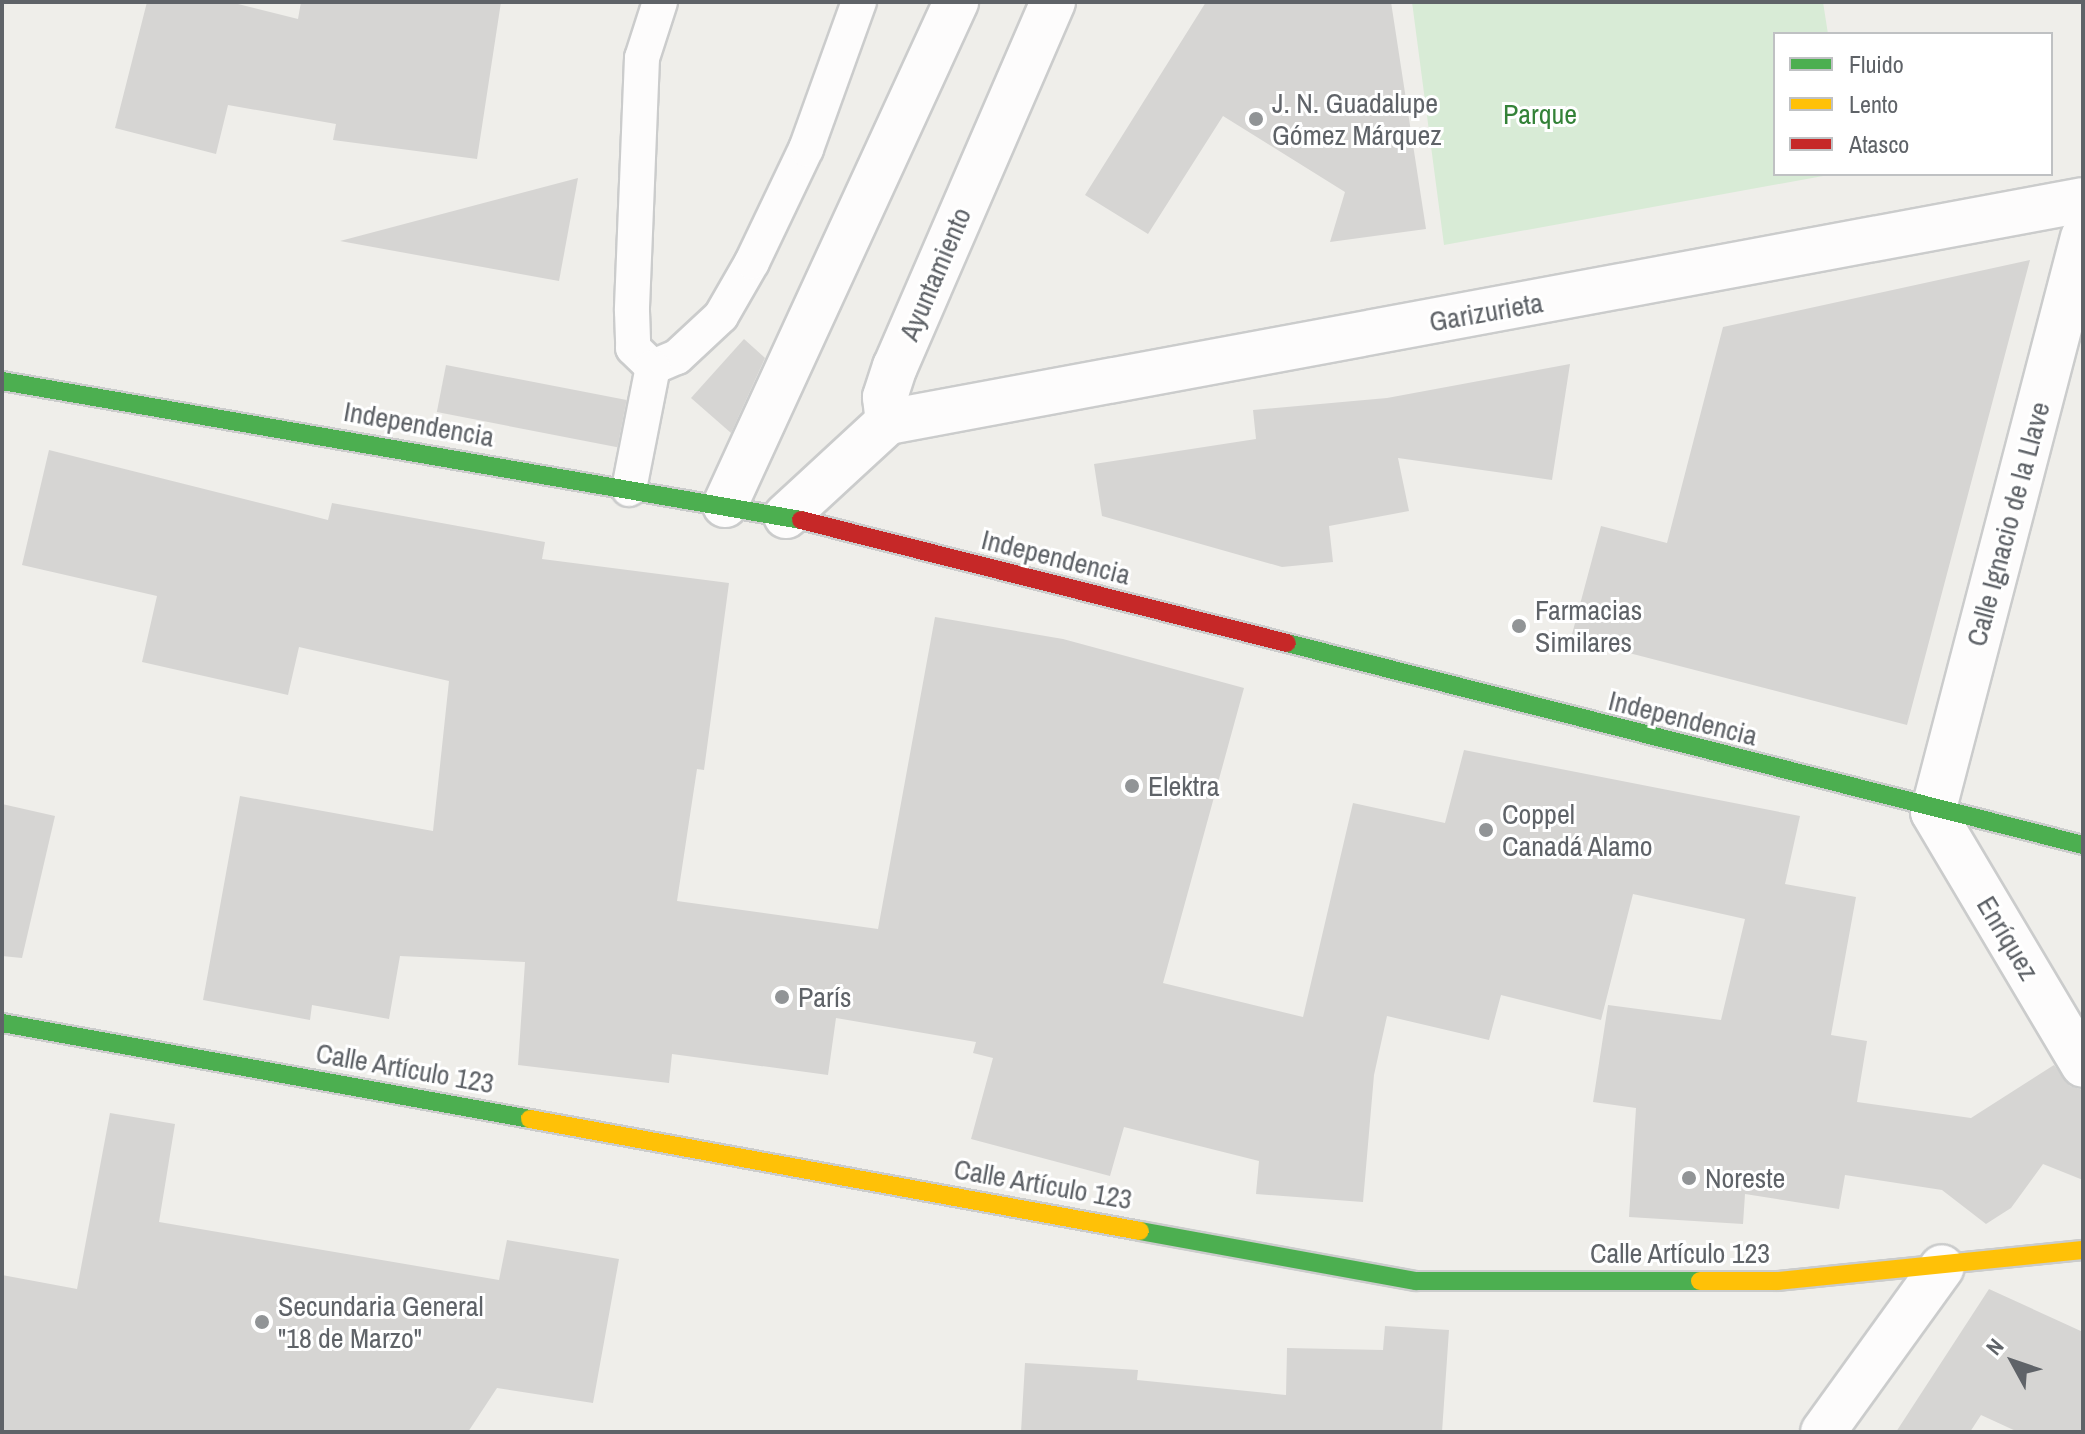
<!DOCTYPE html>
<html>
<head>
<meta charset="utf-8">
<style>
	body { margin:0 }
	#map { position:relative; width:2085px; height:1434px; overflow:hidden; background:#efeeea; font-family:"Archivo Narrow",sans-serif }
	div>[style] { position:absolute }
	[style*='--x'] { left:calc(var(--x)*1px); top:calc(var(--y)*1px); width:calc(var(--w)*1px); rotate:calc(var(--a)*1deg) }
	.green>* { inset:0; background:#d8ebd6 }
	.building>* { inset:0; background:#d6d5d3; transform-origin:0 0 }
	.roads { filter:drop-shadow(2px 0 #cbcccc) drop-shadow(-2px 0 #cbcccc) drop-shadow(0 2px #cbcccc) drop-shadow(0 -2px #cbcccc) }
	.lane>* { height:34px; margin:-17px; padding:0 17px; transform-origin:17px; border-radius:17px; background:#fdfcfc }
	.street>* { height:44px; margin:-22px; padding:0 22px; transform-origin:22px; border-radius:22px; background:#fdfcfc }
	.fast>* { height:18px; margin:-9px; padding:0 9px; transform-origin:9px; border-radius:9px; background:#4caf50 }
	.slow>* { height:18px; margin:-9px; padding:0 9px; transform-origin:9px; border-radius:9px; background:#ffc107 }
	.jam>* { height:18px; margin:-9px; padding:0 9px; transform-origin:9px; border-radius:9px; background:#c62828 }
	.dots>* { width:22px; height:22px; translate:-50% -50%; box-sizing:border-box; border:4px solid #fff; border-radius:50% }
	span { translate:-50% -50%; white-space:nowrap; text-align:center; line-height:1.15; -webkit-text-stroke:6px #fff; paint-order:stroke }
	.poi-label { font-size:28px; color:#5f6368 }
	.left { translate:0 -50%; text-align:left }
	.park-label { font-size:28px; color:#348238 }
	.street-label { font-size:28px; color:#5f6368 }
	.frame { position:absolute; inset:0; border:4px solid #5f6368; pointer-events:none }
	.legend { position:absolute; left:1773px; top:32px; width:280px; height:144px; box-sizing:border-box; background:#fff; border:2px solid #bfc1c3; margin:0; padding:10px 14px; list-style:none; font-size:24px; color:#5f6368 }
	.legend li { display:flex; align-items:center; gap:16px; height:40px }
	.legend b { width:40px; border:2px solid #bfc1c3 }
	.north { position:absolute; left:1973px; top:1322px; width:80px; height:80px; -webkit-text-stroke:6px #fff; paint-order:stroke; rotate:310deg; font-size:22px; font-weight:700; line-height:32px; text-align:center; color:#5f6368 }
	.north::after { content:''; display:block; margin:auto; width:28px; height:36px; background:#5f6368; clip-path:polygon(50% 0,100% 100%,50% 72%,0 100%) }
</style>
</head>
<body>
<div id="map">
	<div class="green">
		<i style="clip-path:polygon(1412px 2px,1823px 2px,1828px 34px,1775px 34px,1775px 174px,1834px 174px,1444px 245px)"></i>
	</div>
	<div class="building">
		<i style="clip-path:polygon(147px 2px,230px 2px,298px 19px,301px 2px,501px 2px,477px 159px,333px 140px,336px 124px,228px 105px,216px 154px,115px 128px)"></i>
		<i style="clip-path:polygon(1206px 2px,1391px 2px,1426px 229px,1330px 242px,1345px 192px,1223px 116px,1148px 234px,1085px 195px)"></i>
		<i style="clip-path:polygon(578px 178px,559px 281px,340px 241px)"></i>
		<i style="clip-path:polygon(2030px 260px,1907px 725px,1571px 638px,1601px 526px,1667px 543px,1723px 327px)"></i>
		<i style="clip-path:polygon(744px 339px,765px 358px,731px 433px,691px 398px)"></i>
		<i style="clip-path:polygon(1570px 364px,1552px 480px,1398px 458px,1409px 511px,1329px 526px,1333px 562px,1282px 567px,1102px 516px,1094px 464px,1256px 439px,1253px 410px,1387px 398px)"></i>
		<i style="left:446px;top:365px;width:184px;height:48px;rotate:11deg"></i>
		<i style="clip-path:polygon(49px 450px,328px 520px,332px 503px,545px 542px,542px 559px,729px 583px,704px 770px,697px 769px,677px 901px,878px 929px,935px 617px,1063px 639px,1244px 688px,1163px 983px,1303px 1017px,1353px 803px,1445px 823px,1464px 750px,1800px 816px,1785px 884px,1856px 897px,1831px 1035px,1867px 1041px,1857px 1102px,1971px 1118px,2054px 1065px,2070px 1086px,2083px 1090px,2083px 1180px,2043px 1164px,2011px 1208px,1986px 1224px,1942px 1190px,1845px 1175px,1839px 1209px,1745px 1194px,1743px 1224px,1629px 1217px,1636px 1108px,1593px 1102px,1608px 1005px,1721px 1020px,1745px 919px,1633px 894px,1601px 1020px,1501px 995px,1489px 1040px,1387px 1016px,1374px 1075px,1363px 1202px,1256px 1194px,1259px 1161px,1124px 1127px,1110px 1176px,971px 1139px,993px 1058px,973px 1053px,976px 1042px,836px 1018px,828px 1075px,672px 1054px,669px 1083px,518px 1065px,525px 962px,400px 956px,389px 1019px,312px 1005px,310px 1020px,203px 1000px,240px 796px,433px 831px,449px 681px,299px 647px,288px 695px,142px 662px,157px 596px,22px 565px)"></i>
		<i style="clip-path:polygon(2px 804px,55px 816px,22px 958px,2px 956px)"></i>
		<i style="clip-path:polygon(110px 1113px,175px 1124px,159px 1222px,499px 1280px,507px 1240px,619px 1259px,593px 1403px,497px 1388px,468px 1432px,2px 1432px,2px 1275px,77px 1289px)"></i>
		<i style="clip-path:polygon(1989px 1289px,2083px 1332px,2083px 1432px,2018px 1432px,1981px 1415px,1970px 1432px,1896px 1432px)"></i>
		<i style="clip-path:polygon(1385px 1326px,1449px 1330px,1442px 1432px,1021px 1432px,1025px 1363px,1138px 1370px,1137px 1380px,1286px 1395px,1287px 1348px,1383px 1350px)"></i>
	</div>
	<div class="roads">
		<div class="lane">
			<i style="--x:660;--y:2;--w:59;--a:107.8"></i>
			<i style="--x:642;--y:58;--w:253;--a:92.3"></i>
			<i style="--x:632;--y:311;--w:37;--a:88"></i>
			<i style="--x:633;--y:348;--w:28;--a:44"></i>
			<i style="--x:653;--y:367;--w:26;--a:-23"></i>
			<i style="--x:677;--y:357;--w:60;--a:-43"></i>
			<i style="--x:721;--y:316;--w:62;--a:-60.1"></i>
			<i style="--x:752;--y:262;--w:125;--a:-64.5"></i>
			<i style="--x:806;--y:149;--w:156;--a:-70.2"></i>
			<i style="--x:629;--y:489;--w:124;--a:-78.9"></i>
		</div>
		<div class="street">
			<i style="--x:2083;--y:237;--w:594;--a:104.62"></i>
			<i style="--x:1933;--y:812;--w:294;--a:59.3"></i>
			<i style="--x:888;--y:422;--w:1215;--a:-10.52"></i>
			<i style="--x:888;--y:422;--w:25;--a:-97"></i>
			<i style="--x:885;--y:397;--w:32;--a:-72"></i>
			<i style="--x:895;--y:367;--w:398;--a:-66.6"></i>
			<i style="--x:725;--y:505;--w:554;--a:-65.33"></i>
			<i style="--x:786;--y:516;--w:139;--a:-42.7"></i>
			<i style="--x:1823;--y:1432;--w:203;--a:-54.2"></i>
		</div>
		<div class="fast">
			<i style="--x:2;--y:381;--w:811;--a:9.87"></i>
			<i style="--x:1287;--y:643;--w:821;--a:14.24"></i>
			<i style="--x:2;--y:1023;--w:537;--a:10.3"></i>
			<i style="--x:1140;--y:1231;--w:280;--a:10.3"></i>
			<i style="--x:1416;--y:1281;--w:284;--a:0"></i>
		</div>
		<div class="slow">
			<i style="--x:530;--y:1119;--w:620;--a:10.4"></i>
			<i style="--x:1700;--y:1281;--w:78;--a:0"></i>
			<i style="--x:1778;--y:1281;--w:307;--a:-5.8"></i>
		</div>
		<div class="jam">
			<i style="--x:801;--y:520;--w:501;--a:14.2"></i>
		</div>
	</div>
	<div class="dots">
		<i style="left:1256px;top:119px;background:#919496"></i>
		<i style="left:1519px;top:626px;background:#919496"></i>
		<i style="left:1132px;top:786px;background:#919496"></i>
		<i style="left:1486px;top:830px;background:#919496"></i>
		<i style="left:782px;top:997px;background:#919496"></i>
		<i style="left:1689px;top:1178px;background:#919496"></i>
		<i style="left:262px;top:1322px;background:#919496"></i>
	</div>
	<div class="poi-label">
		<span class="left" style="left:1272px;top:119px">J. N. Guadalupe<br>Gómez Márquez</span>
		<span class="left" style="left:1535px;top:626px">Farmacias<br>Similares</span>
		<span class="left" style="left:1148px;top:786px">Elektra</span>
		<span class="left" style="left:1502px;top:830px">Coppel<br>Canadá Alamo</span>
		<span class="left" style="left:798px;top:997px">París</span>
		<span class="left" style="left:1705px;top:1178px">Noreste</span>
		<span class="left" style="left:278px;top:1322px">Secundaria General<br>"18 de Marzo"</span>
	</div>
	<div class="park-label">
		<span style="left:1540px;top:114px">Parque</span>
	</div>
	<div class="street-label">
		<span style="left:935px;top:274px;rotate:-67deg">Ayuntamiento</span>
		<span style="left:1486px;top:312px;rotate:-10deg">Garizurieta</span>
		<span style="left:419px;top:424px;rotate:10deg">Independencia</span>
		<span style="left:2008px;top:524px;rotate:-75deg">Calle Ignacio de la Llave</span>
		<span style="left:1056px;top:557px;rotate:14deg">Independencia</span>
		<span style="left:1683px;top:718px;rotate:14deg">Independencia</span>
		<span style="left:2008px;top:938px;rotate:59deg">Enríquez</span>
		<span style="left:405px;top:1068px;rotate:10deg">Calle Artículo 123</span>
		<span style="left:1043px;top:1184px;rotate:10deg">Calle Artículo 123</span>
		<span style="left:1680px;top:1253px">Calle Artículo 123</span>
	</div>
	<div class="frame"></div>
	<ul class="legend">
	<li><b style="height:10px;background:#4caf50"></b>Fluido</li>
	<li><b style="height:10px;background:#ffc107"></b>Lento</li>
	<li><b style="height:10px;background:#c62828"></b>Atasco</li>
	</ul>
	<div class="north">N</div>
</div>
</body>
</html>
